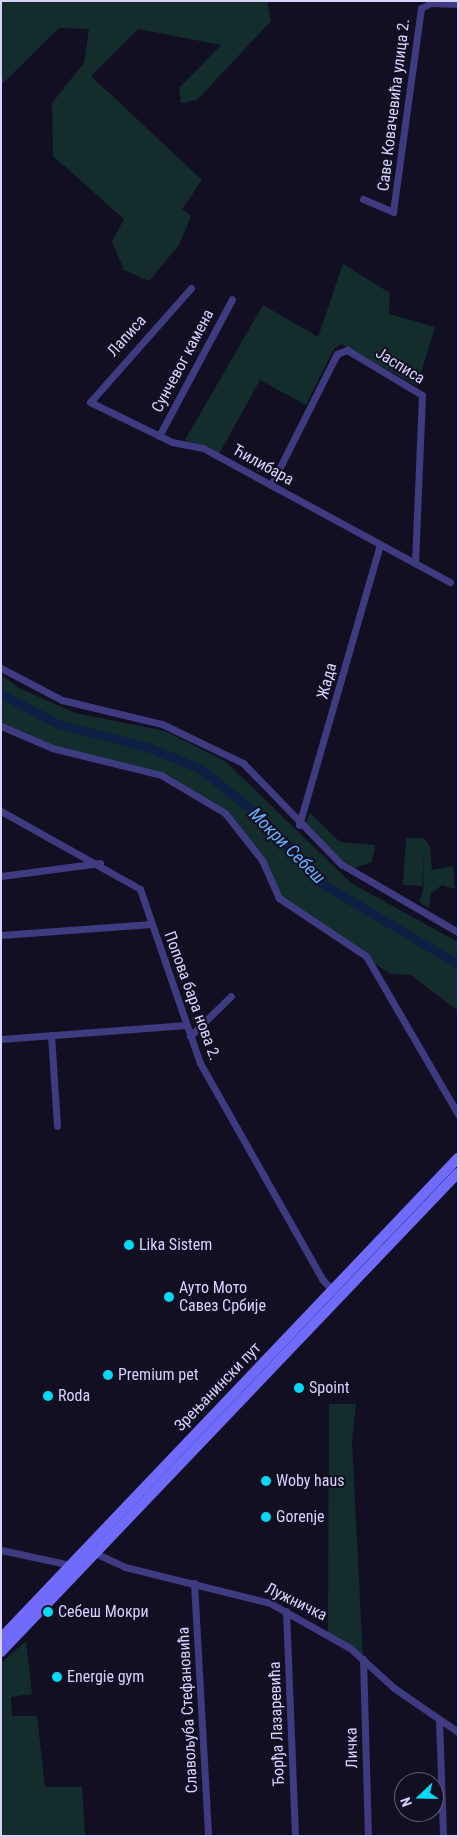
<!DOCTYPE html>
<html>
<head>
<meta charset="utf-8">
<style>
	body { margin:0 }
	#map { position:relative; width:459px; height:1837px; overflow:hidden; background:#120f23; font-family:"Roboto Condensed",sans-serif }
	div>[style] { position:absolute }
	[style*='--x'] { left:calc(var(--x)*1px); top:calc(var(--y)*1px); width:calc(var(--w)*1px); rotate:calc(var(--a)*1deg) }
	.green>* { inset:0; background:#122d2c }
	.canal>* { height:9px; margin:-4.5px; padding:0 4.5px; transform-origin:4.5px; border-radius:4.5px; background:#0d2044 }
	.minor>* { height:7px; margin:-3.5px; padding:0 3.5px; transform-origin:3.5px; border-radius:3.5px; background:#3f3b81 }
	.secondary>* { height:10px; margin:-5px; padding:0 5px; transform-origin:5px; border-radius:5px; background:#716bfb }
	.dots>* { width:14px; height:14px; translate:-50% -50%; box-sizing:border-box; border:2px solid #120f23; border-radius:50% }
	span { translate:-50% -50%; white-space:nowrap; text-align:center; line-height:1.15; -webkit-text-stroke:4px #120f23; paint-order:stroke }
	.street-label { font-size:16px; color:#d7d2fe }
	.poi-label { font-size:16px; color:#d7d2fe }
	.left { translate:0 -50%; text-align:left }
	.water-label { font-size:18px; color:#63b2fb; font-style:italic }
	.frame { position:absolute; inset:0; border:2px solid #d7d2fe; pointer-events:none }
	.north { position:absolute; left:394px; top:1772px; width:50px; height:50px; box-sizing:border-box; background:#120f23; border:1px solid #615d7b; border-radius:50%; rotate:249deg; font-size:14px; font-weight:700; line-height:20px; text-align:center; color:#d7d2fe }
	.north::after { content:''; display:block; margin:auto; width:18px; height:22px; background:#06d9f5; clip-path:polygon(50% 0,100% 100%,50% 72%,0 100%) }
</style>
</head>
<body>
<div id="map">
	<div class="green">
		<i style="clip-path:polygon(1px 1px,267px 1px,271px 21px,197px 100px,181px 103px,179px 88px,221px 45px,138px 29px,91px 76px,202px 180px,182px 209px,191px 216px,179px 245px,149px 281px,124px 270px,112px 242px,124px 219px,53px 156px,52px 103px,84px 63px,89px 29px,59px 28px,2px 84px)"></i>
		<i style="clip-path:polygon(343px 264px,390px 293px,389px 314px,435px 327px,417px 386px,341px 344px,334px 349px,306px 405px,260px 380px,219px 454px,185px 440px,263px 305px,318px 337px)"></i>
		<i style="clip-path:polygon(1px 675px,19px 688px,75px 713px,165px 731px,225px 761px,351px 883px,458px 942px,458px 1011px,411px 975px,390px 974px,279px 898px,267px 872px,225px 813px,161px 775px,52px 748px,1px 726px)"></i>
		<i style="clip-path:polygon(310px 813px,340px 842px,375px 845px,372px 862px,355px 868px,339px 859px,304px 827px)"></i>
		<i style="clip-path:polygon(406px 838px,424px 838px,430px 846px,432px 870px,453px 866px,455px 889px,442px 885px,431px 893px,429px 908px,419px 902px,423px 891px,424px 855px,422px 886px,403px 885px)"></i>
		<i style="clip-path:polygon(329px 1404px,356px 1404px,352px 1441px,363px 1659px,328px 1634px)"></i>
		<i style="clip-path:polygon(26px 1641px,32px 1694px,11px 1697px,12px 1716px,37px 1716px,45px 1787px,82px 1787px,85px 1836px,1px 1836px,1px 1663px)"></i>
	</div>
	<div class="canal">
		<i style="--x:1;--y:694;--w:64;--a:27.8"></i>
		<i style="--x:58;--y:724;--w:95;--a:14.6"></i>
		<i style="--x:150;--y:748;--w:55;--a:22.4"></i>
		<i style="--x:201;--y:769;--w:81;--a:39"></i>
		<i style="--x:264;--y:820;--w:81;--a:48.5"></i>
		<i style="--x:318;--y:881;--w:163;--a:30.7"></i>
	</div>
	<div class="minor">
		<i style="--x:363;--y:199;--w:33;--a:23"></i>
		<i style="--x:393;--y:212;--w:206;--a:-82.2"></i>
		<i style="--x:421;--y:8;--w:11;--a:-27"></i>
		<i style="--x:431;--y:3;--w:27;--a:2"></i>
		<i style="--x:191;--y:288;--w:152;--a:131.5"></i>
		<i style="--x:90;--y:402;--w:91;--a:26"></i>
		<i style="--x:172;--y:442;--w:32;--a:11"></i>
		<i style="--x:203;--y:448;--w:281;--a:28.5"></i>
		<i style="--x:159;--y:436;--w:155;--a:-61.9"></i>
		<i style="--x:271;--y:485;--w:147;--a:-63.3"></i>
		<i style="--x:337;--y:354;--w:11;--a:-22"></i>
		<i style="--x:347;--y:350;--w:87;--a:31"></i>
		<i style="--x:422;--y:395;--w:168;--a:92.4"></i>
		<i style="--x:1;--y:668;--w:69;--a:27.7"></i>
		<i style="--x:62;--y:700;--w:103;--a:13.5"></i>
		<i style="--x:162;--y:724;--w:90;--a:25.7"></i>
		<i style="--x:243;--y:763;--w:141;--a:45.9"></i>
		<i style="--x:341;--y:864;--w:135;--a:30.2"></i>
		<i style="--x:1;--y:726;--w:56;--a:23.3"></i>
		<i style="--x:52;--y:748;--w:112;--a:13.9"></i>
		<i style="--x:161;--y:775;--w:74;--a:30.7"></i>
		<i style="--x:225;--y:813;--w:60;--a:51.8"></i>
		<i style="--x:262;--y:860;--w:42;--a:65.9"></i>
		<i style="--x:279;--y:898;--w:105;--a:33.7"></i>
		<i style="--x:366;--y:956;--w:183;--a:59.8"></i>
		<i style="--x:1;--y:811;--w:159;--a:29.3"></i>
		<i style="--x:140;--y:889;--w:184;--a:71"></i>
		<i style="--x:200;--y:1063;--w:248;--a:60.5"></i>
		<i style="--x:322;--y:1279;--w:18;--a:47"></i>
		<i style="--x:299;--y:825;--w:292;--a:-73.9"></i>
		<i style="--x:1;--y:876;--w:100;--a:-7.5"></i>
		<i style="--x:1;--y:935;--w:151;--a:-4.2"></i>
		<i style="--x:51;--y:1035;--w:91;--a:86.2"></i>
		<i style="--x:190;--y:1036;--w:57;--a:-44.3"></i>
		<i style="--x:1;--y:1039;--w:186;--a:-4.3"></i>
		<i style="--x:1;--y:1550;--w:72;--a:12.1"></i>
		<i style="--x:95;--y:1553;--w:33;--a:25"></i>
		<i style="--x:125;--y:1567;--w:149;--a:13.9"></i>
		<i style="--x:270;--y:1603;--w:92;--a:29.4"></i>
		<i style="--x:350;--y:1648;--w:59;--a:42.3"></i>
		<i style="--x:394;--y:1688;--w:78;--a:34.5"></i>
		<i style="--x:194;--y:1583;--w:253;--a:86.8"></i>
		<i style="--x:286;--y:1611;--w:225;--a:87.7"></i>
		<i style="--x:363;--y:1659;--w:177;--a:88.4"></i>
		<i style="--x:439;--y:1720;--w:116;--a:88"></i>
	</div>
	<div class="secondary">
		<i style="--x:1;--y:1638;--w:663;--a:-46.41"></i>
		<i style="--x:1;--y:1652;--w:662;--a:-46.35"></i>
	</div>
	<div class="dots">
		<i style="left:129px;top:1245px;background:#06d9f5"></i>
		<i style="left:169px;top:1297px;background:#06d9f5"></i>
		<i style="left:108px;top:1375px;background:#06d9f5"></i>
		<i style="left:299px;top:1388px;background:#06d9f5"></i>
		<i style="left:48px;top:1396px;background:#06d9f5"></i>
		<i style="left:266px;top:1481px;background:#06d9f5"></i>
		<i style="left:266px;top:1517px;background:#06d9f5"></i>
		<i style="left:48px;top:1612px;background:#06d9f5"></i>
		<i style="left:57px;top:1677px;background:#06d9f5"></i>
	</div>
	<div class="street-label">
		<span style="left:394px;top:105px;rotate:-83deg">Саве Ковачевића улица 2.</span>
		<span style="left:127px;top:336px;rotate:-48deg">Лаписа</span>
		<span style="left:183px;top:361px;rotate:-62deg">Сунчевог камена</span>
		<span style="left:400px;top:366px;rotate:32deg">Јасписа</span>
		<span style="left:263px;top:465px;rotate:29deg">Ћилибара</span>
		<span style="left:327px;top:681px;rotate:-75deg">Жада</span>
		<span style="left:192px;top:996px;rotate:70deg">Попова бара нова 2.</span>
		<span style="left:218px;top:1387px;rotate:-46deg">Зрењанински пут</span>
		<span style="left:296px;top:1602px;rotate:26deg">Лужничка</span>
		<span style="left:188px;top:1710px;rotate:-93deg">Славољуба Стефановића</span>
		<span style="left:277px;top:1724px;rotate:-92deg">Ђорђа Лазаревића</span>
		<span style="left:352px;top:1748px;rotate:-91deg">Личка</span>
	</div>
	<div class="poi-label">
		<span class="left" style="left:139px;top:1245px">Lika Sistem</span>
		<span class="left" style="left:179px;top:1297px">Ауто Мото<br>Савез Србије</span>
		<span class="left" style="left:118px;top:1375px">Premium pet</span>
		<span class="left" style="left:309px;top:1388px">Spoint</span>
		<span class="left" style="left:58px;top:1396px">Roda</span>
		<span class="left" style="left:276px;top:1481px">Woby haus</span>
		<span class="left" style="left:276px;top:1517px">Gorenje</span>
		<span class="left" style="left:58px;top:1612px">Себеш Мокри</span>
		<span class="left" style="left:67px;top:1677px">Energie gym</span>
	</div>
	<div class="water-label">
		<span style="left:287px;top:846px;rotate:45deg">Мокри Себеш</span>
	</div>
	<div class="frame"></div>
	<div class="north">N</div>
</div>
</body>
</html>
